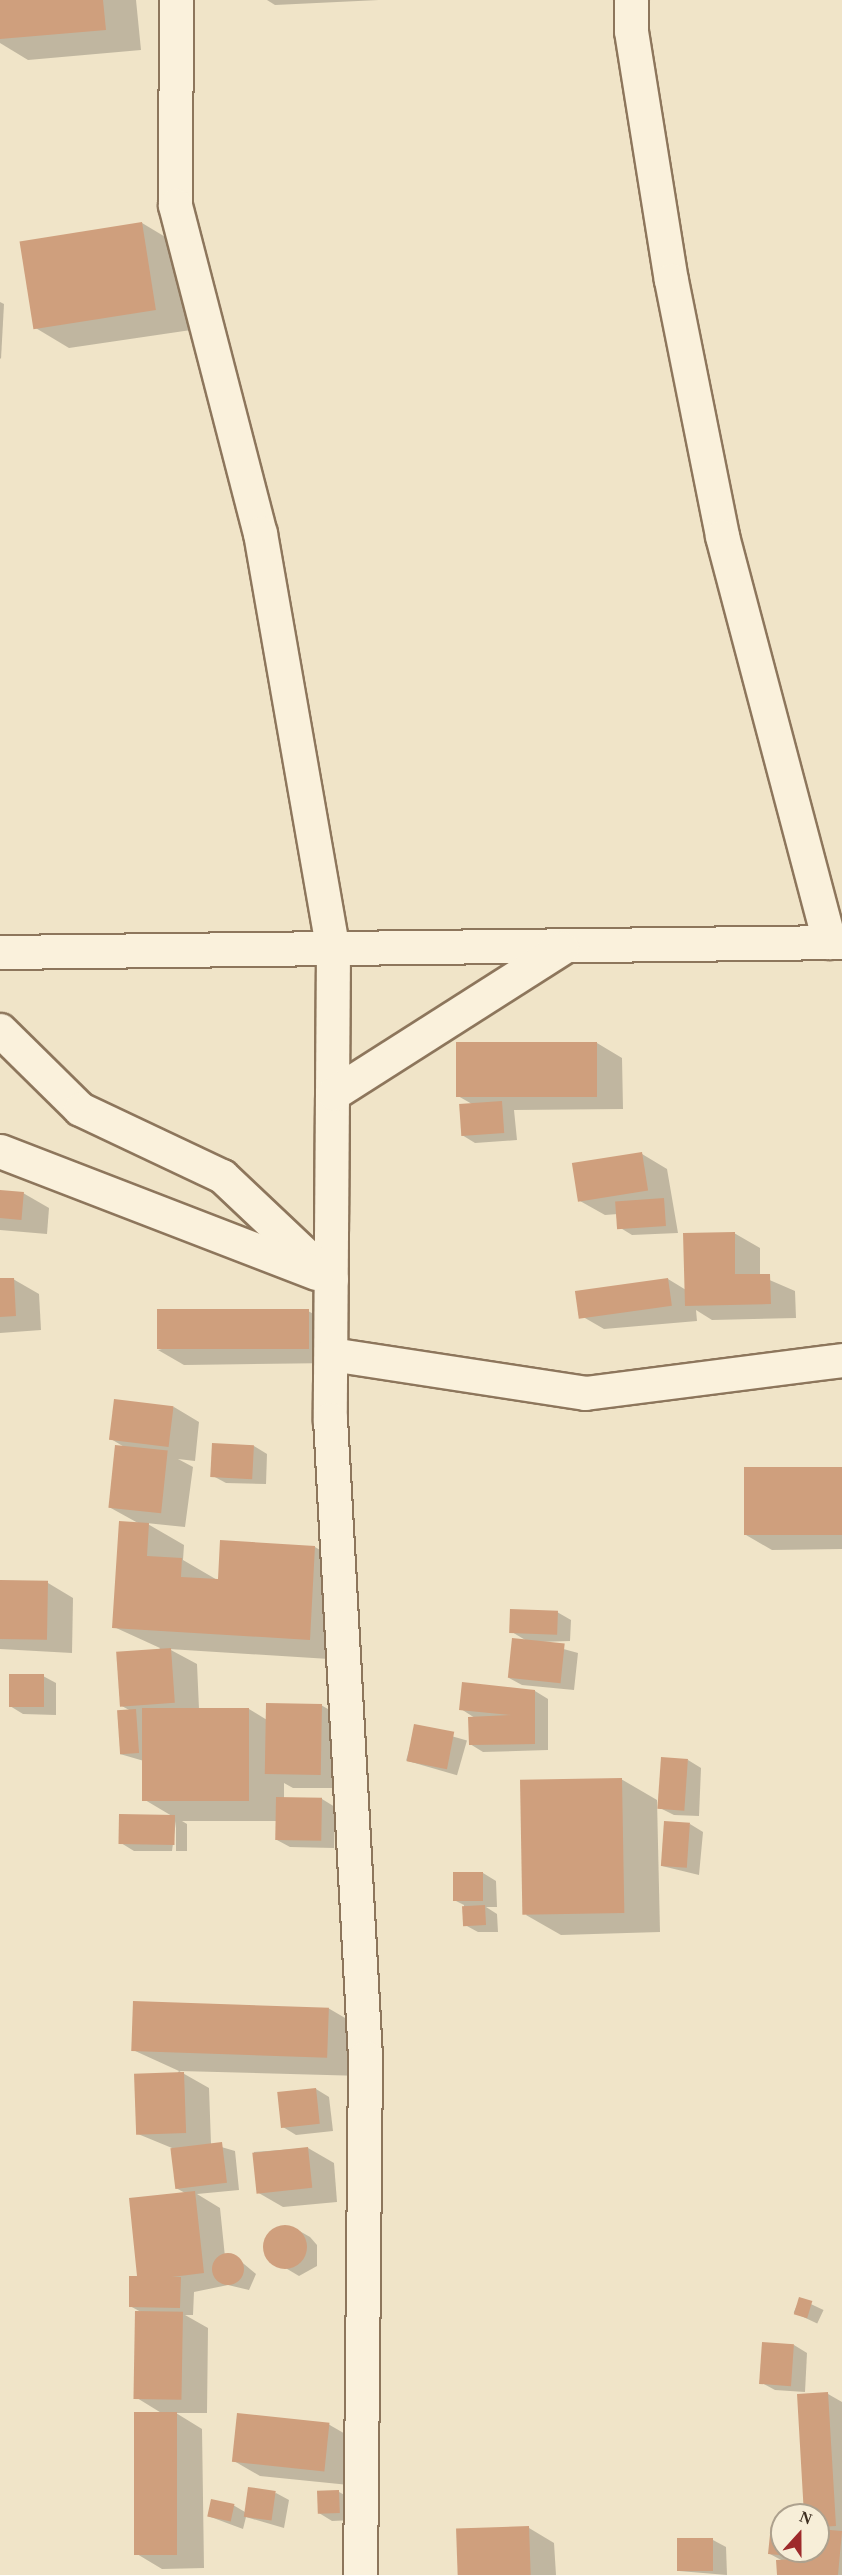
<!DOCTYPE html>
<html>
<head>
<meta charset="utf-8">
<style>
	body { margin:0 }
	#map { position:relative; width:842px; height:2575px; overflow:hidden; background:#f0e4c8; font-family:Georgia,serif }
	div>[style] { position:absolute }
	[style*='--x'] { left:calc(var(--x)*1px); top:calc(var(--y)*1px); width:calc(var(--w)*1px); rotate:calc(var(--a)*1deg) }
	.shadow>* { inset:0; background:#0003; transform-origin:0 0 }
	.building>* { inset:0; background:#cf9f7d; transform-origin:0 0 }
	.round { border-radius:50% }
	.roads { filter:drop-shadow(2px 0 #8d765c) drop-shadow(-2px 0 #8d765c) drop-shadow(0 2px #8d765c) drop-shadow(0 -2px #8d765c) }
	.minor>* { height:33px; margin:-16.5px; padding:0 16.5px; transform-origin:16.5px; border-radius:16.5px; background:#faf1dc }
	span { translate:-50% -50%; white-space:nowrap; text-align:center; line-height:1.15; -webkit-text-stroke:5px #f7eed8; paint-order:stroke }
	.north { position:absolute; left:770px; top:2503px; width:60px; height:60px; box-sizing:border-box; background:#f7eed8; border:2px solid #ada18e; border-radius:50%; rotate:21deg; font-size:16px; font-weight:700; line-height:24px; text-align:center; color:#3d2e20 }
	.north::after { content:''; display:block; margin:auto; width:21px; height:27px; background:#9e2a2b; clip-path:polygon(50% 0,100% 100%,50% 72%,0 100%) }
</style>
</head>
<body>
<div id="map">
	<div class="shadow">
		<i style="clip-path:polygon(0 0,136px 0,141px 50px,28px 60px,0 43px)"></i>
		<i style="clip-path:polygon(267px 0,379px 0,275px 5px)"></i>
		<i style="clip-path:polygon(142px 223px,177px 244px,191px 330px,69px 348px,34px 327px)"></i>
		<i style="clip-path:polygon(0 302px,4px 304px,1px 359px,0 358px)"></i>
		<i style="clip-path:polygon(597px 1043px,622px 1058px,623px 1109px,514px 1110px,517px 1140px,475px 1143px,462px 1135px,472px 1104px,458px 1096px)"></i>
		<i style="clip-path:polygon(642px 1154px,667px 1169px,678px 1233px,632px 1235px,619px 1227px,618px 1214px,605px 1215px,580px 1201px)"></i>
		<i style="clip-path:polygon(0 1192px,23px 1193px,49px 1208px,47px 1234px,0 1230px)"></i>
		<i style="clip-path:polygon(734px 1233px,760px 1248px,760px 1276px,795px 1291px,796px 1318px,712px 1320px,696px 1310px,697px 1321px,604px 1329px,578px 1314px,668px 1279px,686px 1290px)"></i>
		<i style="clip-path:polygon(13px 1279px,39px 1294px,41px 1330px,0 1333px,0 1280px)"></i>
		<i style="clip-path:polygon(308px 1311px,334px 1325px,334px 1363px,184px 1365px,158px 1350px)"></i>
		<i style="clip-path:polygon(174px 1407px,199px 1422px,195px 1461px,178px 1459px,193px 1467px,185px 1527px,146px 1523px,184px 1545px,183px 1560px,219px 1581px,315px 1547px,350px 1568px,345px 1660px,169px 1649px,197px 1664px,199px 1709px,249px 1709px,267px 1720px,321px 1705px,347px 1720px,347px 1788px,293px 1788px,284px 1783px,284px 1798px,322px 1799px,335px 1807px,334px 1848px,290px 1847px,277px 1840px,277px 1821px,182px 1821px,187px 1824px,187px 1851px,176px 1851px,176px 1821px,172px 1851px,134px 1851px,121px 1843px,172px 1816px,145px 1800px,144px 1761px,120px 1754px,131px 1711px,120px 1705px,160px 1648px,114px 1627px,138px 1523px,109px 1507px,126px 1448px,111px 1439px)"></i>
		<i style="clip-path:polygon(254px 1446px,267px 1454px,266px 1484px,226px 1483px,213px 1476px)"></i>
		<i style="clip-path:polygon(842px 1469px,842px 1549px,772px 1550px,746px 1535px)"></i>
		<i style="clip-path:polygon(0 1582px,48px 1583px,73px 1598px,72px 1653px,0 1649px)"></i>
		<i style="clip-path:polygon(557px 1612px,571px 1620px,570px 1641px,538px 1642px,578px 1653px,574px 1690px,522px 1685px,509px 1678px,527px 1641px,512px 1632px)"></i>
		<i style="clip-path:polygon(43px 1676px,56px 1683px,56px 1715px,23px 1714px,10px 1706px)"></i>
		<i style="clip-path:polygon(535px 1691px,548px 1699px,548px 1750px,483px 1752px,470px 1744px,475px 1718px,461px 1709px)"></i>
		<i style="left:416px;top:1726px;width:53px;height:36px;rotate:16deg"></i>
		<i style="clip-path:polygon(688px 1760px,701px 1768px,699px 1816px,674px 1815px,660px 1808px)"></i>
		<i style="clip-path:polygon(621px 1779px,657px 1800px,660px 1932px,561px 1935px,526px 1915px)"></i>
		<i style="clip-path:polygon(690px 1824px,703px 1832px,699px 1875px,662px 1866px)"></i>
		<i style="clip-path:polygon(454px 1873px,483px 1873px,496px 1881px,497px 1907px,486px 1907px,497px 1914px,498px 1932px,478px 1932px,465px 1925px,464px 1905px,454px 1900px)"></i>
		<i style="clip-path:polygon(328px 2008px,364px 2029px,363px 2076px,179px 2071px,209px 2088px,211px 2144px,235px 2151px,239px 2190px,197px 2194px,220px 2208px,225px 2257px,238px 2259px,256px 2274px,249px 2290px,228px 2285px,194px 2292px,193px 2315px,185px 2315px,208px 2328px,207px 2413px,176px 2413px,202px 2429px,204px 2568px,162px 2569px,137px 2554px,163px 2414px,137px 2398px,141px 2312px,130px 2306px,187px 2194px,176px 2188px,172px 2148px,138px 2134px,179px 2071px,133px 2050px)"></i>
		<i style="clip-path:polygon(316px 2089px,329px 2097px,333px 2131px,296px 2135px,283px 2127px)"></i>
		<i style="clip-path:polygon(308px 2148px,334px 2163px,337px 2202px,283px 2207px,257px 2192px,254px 2152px)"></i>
		<i style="clip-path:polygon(275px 2229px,296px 2229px,310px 2237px,317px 2245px,317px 2266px,299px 2276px,267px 2257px,267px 2236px)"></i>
		<i style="left:800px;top:2299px;width:26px;height:15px;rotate:25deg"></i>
		<i style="clip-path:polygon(794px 2345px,807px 2353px,805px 2392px,775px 2390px,762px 2383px)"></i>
		<i style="clip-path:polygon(828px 2394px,842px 2402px,842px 2575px,778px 2575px,783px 2561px,770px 2554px,782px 2527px,782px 2551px,818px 2551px,818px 2515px,806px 2515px)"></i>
		<i style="clip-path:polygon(328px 2424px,354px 2439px,349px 2485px,260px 2476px,234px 2461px)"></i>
		<i style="clip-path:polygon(339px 2492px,352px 2499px,353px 2520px,332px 2521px,319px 2513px,318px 2493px)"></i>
		<i style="clip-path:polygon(276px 2493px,289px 2500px,284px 2528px,246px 2517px,243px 2529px,208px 2516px,233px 2505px,245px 2512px)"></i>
		<i style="clip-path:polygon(529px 2528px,554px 2543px,556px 2575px,459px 2575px)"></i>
		<i style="clip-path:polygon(713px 2540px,726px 2547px,727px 2575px,679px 2571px)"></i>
	</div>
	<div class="building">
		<i style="clip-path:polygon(0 0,103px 0,106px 30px,0 39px)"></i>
		<i style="left:142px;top:222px;width:89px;height:124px;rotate:81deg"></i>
		<i style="left:456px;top:1042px;width:141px;height:55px"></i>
		<i style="left:502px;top:1101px;width:32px;height:43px;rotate:86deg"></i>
		<i style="left:642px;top:1152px;width:39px;height:71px;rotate:81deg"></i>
		<i style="left:0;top:1190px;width:24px;height:28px;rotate:5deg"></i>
		<i style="left:664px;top:1198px;width:28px;height:49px;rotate:86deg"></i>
		<i style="clip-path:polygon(735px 1232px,735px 1274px,770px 1274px,771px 1304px,685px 1306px,683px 1233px)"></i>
		<i style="clip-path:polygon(0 1278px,14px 1278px,16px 1316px,0 1317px)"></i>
		<i style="left:668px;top:1278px;width:28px;height:94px;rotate:82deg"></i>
		<i style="left:309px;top:1309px;width:40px;height:152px;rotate:90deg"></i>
		<i style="left:114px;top:1399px;width:60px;height:41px;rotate:7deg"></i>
		<i style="left:212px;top:1443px;width:42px;height:34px;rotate:3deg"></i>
		<i style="left:115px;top:1445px;width:53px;height:63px;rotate:6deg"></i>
		<i style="left:842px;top:1467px;width:68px;height:98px;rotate:90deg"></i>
		<i style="clip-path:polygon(119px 1521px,149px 1523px,147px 1556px,182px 1558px,181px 1577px,218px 1579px,220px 1540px,315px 1546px,310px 1640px,112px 1628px)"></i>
		<i style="left:0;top:1580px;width:48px;height:59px;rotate:1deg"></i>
		<i style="left:510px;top:1609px;width:48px;height:24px;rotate:2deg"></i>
		<i style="left:512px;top:1638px;width:53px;height:40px;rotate:6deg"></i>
		<i style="left:171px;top:1648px;width:55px;height:55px;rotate:86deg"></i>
		<i style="left:9px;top:1674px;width:35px;height:33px"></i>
		<i style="clip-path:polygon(462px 1682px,535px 1690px,535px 1744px,469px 1745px,468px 1717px,511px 1715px,459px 1710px)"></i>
		<i style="left:266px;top:1703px;width:56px;height:71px;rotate:1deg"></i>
		<i style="left:142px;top:1708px;width:107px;height:93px"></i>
		<i style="left:136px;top:1709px;width:44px;height:19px;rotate:86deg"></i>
		<i style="left:414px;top:1724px;width:41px;height:38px;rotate:11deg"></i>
		<i style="left:661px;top:1757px;width:27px;height:52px;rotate:4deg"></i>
		<i style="left:622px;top:1778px;width:135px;height:102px;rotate:89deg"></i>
		<i style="left:276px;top:1797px;width:46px;height:43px;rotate:1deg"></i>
		<i style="left:119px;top:1814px;width:56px;height:30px;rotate:1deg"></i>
		<i style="left:664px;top:1821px;width:26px;height:45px;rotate:4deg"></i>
		<i style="left:453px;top:1872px;width:30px;height:29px"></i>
		<i style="left:485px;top:1905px;width:20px;height:23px;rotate:87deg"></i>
		<i style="left:133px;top:2001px;width:196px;height:50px;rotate:2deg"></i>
		<i style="left:184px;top:2072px;width:61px;height:50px;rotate:88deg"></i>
		<i style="left:316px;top:2088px;width:36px;height:39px;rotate:84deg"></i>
		<i style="left:222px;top:2142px;width:41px;height:52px;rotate:83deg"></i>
		<i style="left:308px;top:2147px;width:41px;height:56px;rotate:84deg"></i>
		<i style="clip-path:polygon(195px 2191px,204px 2273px,172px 2277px,181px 2277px,180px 2308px,129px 2307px,129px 2276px,137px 2276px,129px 2198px)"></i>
		<i class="round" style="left:263px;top:2225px;width:44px;height:44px"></i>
		<i class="round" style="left:212px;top:2253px;width:32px;height:32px"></i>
		<i style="left:799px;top:2297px;width:14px;height:18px;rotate:17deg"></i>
		<i style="left:135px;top:2311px;width:48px;height:88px;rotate:1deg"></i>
		<i style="left:762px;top:2342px;width:32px;height:42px;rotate:4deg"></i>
		<i style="clip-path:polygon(828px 2392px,836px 2526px,818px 2527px,818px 2515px,804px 2515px,797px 2394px)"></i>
		<i style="left:134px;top:2412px;width:43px;height:143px"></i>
		<i style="left:237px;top:2413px;width:93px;height:49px;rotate:6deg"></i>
		<i style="left:248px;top:2487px;width:28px;height:30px;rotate:8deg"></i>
		<i style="left:339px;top:2490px;width:23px;height:22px;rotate:88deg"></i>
		<i style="left:211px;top:2499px;width:24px;height:18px;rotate:12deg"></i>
		<i style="clip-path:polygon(771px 2525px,782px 2526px,782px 2551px,818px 2551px,818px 2529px,842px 2531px,838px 2575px,777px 2575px,776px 2560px,814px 2558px,768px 2554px)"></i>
		<i style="left:529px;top:2526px;width:49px;height:73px;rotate:88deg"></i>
		<i style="left:677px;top:2538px;width:36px;height:33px"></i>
	</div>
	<div class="roads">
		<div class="minor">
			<i style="--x:176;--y:0;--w:205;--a:90.3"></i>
			<i style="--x:175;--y:205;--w:339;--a:75.5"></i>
			<i style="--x:260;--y:533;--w:423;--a:80.1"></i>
			<i style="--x:333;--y:950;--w:469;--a:90.4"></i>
			<i style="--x:330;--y:1419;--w:639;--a:86.86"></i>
			<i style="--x:365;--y:2057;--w:518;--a:90.55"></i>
			<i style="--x:631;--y:0;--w:31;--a:90"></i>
			<i style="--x:631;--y:31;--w:252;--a:80.9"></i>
			<i style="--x:671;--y:280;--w:261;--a:78.7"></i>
			<i style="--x:722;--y:536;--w:420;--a:75.2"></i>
			<i style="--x:0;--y:952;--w:842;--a:-0.68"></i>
			<i style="--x:0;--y:1030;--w:112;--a:44.6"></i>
			<i style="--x:80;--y:1109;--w:157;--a:25.3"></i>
			<i style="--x:222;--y:1176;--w:150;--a:43.4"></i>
			<i style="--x:334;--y:1093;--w:270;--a:-32.5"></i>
			<i style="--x:0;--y:1151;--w:339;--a:21.1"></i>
			<i style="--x:331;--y:1354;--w:257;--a:8.7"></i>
			<i style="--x:585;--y:1393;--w:259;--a:-7.3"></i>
		</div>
	</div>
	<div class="north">N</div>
</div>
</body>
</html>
